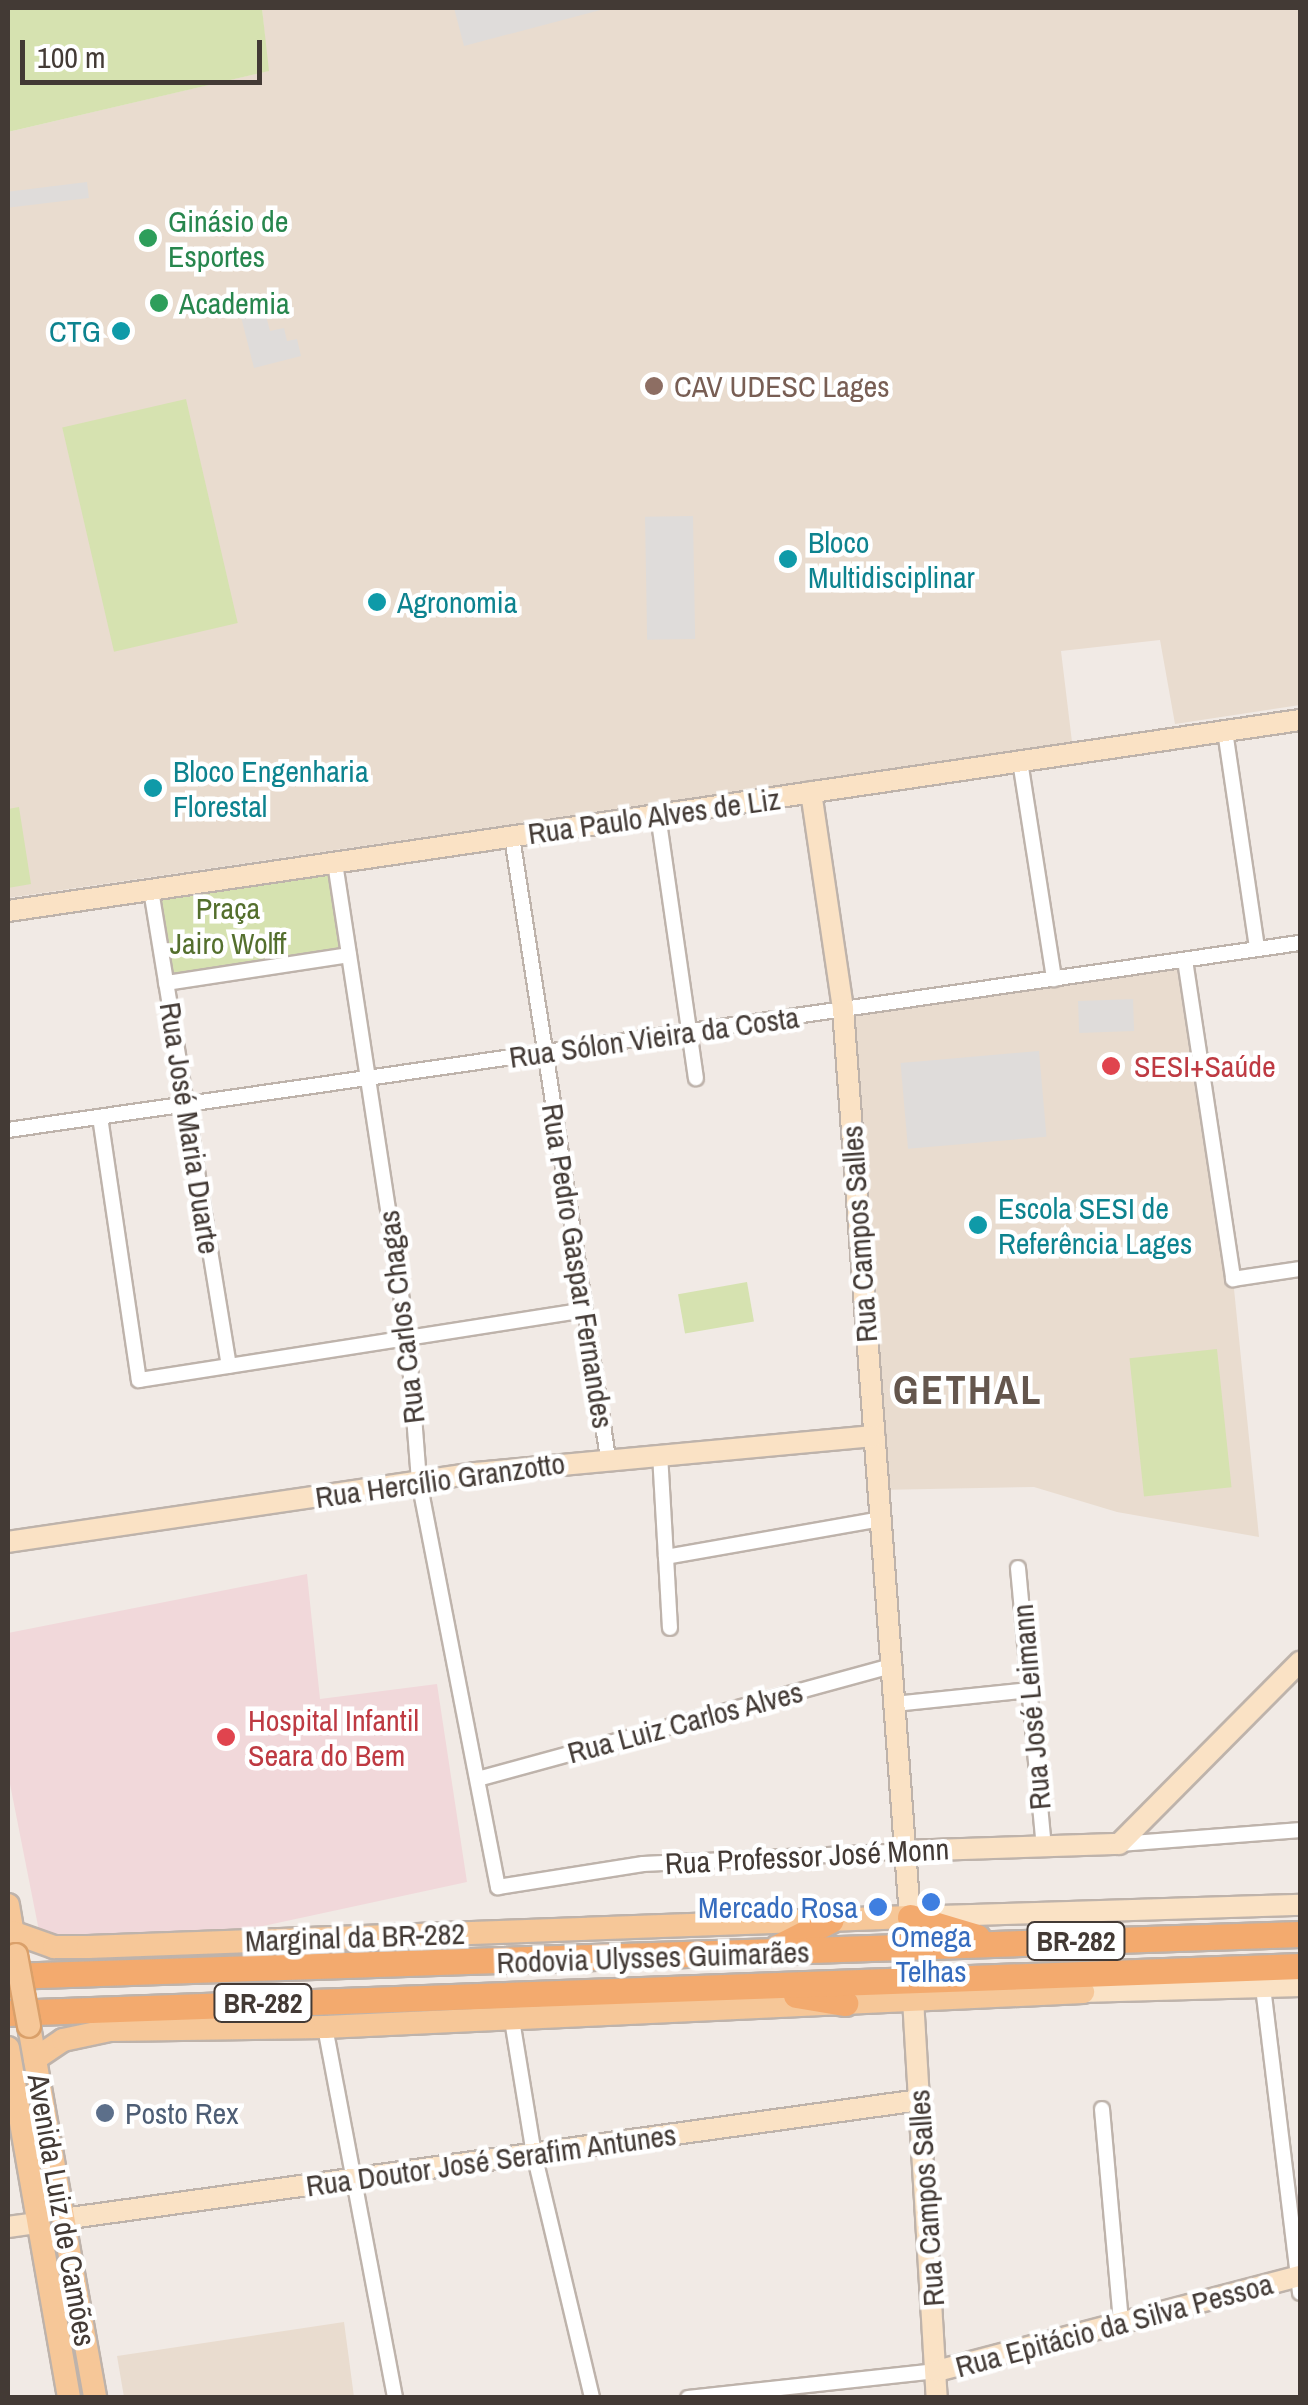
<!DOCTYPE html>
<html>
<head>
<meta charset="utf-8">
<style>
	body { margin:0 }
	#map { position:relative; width:1308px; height:2405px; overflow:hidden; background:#f1eae5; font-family:"Archivo Narrow",sans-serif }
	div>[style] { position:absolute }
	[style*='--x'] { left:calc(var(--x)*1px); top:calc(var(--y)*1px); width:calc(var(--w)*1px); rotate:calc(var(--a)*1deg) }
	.education>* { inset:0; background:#e9dccf }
	.medical>* { inset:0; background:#f1d8da }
	.green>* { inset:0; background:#d6e2b0; transform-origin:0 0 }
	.parking>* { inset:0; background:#dfdcda; transform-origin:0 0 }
	.roads { filter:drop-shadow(2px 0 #beb3ab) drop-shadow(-2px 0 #beb3ab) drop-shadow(0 2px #beb3ab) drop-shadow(0 -2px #beb3ab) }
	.street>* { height:14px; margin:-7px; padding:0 7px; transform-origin:7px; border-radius:7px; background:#fff }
	.secondary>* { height:20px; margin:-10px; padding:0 10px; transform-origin:10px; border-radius:10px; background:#fae2c5 }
	.primary>* { height:22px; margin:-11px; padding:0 11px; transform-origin:11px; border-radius:11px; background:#f6c798 }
	.highway>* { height:25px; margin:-12.5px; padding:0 12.5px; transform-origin:12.5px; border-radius:12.5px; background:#f3aa6e }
	.bridges { filter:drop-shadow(2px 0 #daa06a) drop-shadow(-2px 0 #daa06a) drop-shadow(0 2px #daa06a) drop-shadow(0 -2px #daa06a) }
	.primary-bridge>* { height:22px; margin:-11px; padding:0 11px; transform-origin:11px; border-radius:11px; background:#f6c798 }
	.dots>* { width:28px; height:28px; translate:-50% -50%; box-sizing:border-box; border:5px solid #fff; border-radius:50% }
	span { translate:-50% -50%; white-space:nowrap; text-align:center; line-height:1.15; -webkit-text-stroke:9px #fff; paint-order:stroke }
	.shield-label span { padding:2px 8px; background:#fff; border:2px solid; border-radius:8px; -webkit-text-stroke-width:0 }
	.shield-label { font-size:28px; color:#433a35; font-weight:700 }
	.leisure-label { font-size:30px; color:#27864d }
	.left { translate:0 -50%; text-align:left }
	.culture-label { font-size:30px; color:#0d838f }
	.right { translate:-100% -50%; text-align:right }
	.education-label { font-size:30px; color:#785e54 }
	.street-label { font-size:30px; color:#433a35 }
	.park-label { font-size:30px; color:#546f2d }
	.health-label { font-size:30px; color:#be3a42 }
	.shop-label { font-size:30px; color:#366cbe }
	.service-label { font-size:30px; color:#4e5e75 }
	.district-label { font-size:40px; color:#64564d; font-weight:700; letter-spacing:2.5px }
	.frame { position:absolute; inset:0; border:10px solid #433a35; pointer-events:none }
	.scale { position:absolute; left:20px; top:40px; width:242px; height:45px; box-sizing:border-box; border:5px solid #433a35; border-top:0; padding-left:12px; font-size:30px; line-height:35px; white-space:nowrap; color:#433a35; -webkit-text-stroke:8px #fff; paint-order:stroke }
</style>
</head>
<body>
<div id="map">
	<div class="education">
		<i style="clip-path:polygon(262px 8px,1300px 8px,1300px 705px,1175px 724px,1160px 640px,1061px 651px,1072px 742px,8px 898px,8px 132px,268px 71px)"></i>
		<i style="clip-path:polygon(1185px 960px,1233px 1279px,1259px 1537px,1117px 1512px,1034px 1487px,878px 1490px,843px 1009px)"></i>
		<i style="clip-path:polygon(344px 2322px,354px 2397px,124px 2397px,117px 2356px)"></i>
	</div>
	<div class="medical">
		<i style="clip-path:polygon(307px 1574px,320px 1699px,437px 1684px,467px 1882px,217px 1936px,40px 1936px,8px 1774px,8px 1633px)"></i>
	</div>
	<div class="green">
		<i style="clip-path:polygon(8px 8px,262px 8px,269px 71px,8px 132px)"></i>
		<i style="left:186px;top:399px;width:230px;height:127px;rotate:77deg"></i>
		<i style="clip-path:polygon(19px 807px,31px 884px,8px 888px,8px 809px)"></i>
		<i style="left:335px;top:863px;width:93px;height:186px;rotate:81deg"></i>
		<i style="left:747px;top:1282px;width:40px;height:70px;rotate:80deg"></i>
		<i style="left:1217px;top:1349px;width:139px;height:88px;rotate:84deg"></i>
	</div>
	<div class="parking">
		<i style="clip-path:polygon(454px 8px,608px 8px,464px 46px)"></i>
		<i style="left:87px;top:182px;width:16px;height:82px;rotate:83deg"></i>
		<i style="clip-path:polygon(263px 304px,270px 331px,284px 328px,287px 341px,297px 339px,301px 356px,254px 368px,239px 309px)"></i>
		<i style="left:693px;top:516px;width:123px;height:48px;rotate:89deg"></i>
		<i style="left:1133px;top:999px;width:32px;height:55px;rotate:88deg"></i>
		<i style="left:1039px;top:1051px;width:86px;height:139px;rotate:85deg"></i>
	</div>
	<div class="roads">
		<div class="street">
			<i style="--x:1225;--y:731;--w:220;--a:81.6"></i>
			<i style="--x:1020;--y:761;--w:221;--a:81.1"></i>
			<i style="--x:658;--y:815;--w:266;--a:81.8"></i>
			<i style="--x:512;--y:837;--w:628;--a:81.21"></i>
			<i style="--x:335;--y:863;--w:481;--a:81.3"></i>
			<i style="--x:408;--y:1338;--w:143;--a:85.6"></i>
			<i style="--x:419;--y:1481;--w:414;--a:79"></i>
			<i style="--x:498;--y:1887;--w:147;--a:-9"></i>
			<i style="--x:643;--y:1864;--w:262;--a:-2.8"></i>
			<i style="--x:151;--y:890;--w:482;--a:80.7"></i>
			<i style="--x:1185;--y:960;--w:323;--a:81.4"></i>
			<i style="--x:1233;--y:1279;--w:68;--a:-8.5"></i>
			<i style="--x:166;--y:983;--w:185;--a:-8.7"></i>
			<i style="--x:100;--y:1117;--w:266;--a:81.6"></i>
			<i style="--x:139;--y:1380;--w:451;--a:-8.9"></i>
			<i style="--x:8;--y:1130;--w:1305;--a:-8.24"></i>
			<i style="--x:660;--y:1454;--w:103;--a:86.7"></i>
			<i style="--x:666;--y:1557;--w:218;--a:-10"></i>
			<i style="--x:666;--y:1557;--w:71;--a:86.8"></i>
			<i style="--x:1018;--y:1568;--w:279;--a:84.7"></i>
			<i style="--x:894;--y:1704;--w:137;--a:-5.9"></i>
			<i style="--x:478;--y:1779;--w:429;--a:-15.3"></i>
			<i style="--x:1120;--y:1844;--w:181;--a:-4.4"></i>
			<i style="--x:1263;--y:1987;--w:308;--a:83.1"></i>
			<i style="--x:512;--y:2020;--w:136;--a:80.7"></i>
			<i style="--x:534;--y:2154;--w:251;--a:76.6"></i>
			<i style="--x:325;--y:2027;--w:378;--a:79.3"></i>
			<i style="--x:1102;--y:2109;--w:215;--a:84.9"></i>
			<i style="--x:688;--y:2398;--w:250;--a:-6.2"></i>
		</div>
		<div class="secondary">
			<i style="--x:811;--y:792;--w:219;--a:81.6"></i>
			<i style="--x:843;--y:1009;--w:910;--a:85.78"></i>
			<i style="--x:910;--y:1917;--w:390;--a:-1.8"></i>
			<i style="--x:8;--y:911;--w:1306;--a:-8.41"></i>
			<i style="--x:8;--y:1542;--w:472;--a:-8.4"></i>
			<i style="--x:475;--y:1473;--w:401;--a:-5.3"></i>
			<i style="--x:905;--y:1851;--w:214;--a:-1.9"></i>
			<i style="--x:1119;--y:1844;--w:257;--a:-45.2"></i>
			<i style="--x:1083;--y:1992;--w:217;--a:-1.6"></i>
			<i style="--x:913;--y:1999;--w:400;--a:86.6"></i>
			<i style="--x:63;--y:2219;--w:865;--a:-7.91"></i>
			<i style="--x:8;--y:2227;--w:30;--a:-8"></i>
			<i style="--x:937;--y:2371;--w:375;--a:-14.7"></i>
		</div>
		<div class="primary">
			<i style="--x:8;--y:1905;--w:42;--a:80.3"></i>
			<i style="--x:12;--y:1932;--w:45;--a:19.7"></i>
			<i style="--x:54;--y:1947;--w:34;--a:0"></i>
			<i style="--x:88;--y:1947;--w:823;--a:-2.09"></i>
			<i style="--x:29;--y:2026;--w:378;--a:79.9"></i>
			<i style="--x:8;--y:2048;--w:355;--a:80.1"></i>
			<i style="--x:35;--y:2059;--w:34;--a:-34"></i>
			<i style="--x:63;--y:2040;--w:48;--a:-12"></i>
			<i style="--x:110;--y:2030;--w:215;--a:-0.8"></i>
			<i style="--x:325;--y:2027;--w:759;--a:-2.64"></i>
		</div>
		<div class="highway">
			<i style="--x:910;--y:1917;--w:70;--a:16.6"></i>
			<i style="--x:778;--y:1947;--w:59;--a:-27"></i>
			<i style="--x:8;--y:1976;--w:1293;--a:-1.86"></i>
			<i style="--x:796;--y:1995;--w:50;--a:9.3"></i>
			<i style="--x:8;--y:2013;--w:1293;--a:-2.08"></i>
		</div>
	</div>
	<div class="bridges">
		<div class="primary-bridge">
			<i style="--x:16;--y:1955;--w:72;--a:79.6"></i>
		</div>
	</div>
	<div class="dots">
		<i style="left:148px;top:238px;background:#2e9e5b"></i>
		<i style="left:159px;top:303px;background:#2e9e5b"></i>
		<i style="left:121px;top:331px;background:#0f9aa8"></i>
		<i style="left:654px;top:386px;background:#8d6e63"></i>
		<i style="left:788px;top:559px;background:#0f9aa8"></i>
		<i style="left:377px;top:602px;background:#0f9aa8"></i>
		<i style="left:153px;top:788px;background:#0f9aa8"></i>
		<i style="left:1111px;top:1066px;background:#e0444e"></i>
		<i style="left:978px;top:1225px;background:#0f9aa8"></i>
		<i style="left:226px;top:1737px;background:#e0444e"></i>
		<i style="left:931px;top:1902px;background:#3f7fe0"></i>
		<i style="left:878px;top:1907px;background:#3f7fe0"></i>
		<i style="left:105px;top:2113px;background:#5c6f8a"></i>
	</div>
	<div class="shield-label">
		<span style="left:1076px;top:1941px">BR-282</span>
		<span style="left:263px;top:2003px">BR-282</span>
	</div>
	<div class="leisure-label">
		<span class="left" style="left:168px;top:238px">Ginásio de<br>Esportes</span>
		<span class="left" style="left:179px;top:303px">Academia</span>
	</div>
	<div class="culture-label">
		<span class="right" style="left:101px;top:331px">CTG</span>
		<span class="left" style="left:808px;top:559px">Bloco<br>Multidisciplinar</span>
		<span class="left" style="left:397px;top:602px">Agronomia</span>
		<span class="left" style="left:173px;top:788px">Bloco Engenharia<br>Florestal</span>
		<span class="left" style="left:998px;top:1225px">Escola SESI de<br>Referência Lages</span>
	</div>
	<div class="education-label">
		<span class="left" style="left:674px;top:386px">CAV UDESC Lages</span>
	</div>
	<div class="street-label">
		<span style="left:654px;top:816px;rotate:-8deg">Rua Paulo Alves de Liz</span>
		<span style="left:654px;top:1037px;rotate:-8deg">Rua Sólon Vieira da Costa</span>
		<span style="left:190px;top:1128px;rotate:81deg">Rua José Maria Duarte</span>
		<span style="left:859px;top:1234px;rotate:-94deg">Rua Campos Salles</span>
		<span style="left:578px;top:1266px;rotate:81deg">Rua Pedro Gaspar Fernandes</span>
		<span style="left:401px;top:1317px;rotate:-97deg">Rua Carlos Chagas</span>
		<span style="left:440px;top:1480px;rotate:-8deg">Rua Hercílio Granzotto</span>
		<span style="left:1031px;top:1707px;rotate:-95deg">Rua José Leimann</span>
		<span style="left:685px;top:1722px;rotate:-15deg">Rua Luiz Carlos Alves</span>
		<span style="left:807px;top:1856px;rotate:-3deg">Rua Professor José Monn</span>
		<span style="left:355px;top:1937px;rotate:-2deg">Marginal da BR-282</span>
		<span style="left:653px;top:1957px;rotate:-2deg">Rodovia Ulysses Guimarães</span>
		<span style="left:491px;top:2160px;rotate:-8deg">Rua Doutor José Serafim Antunes</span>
		<span style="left:926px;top:2198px;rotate:-94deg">Rua Campos Salles</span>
		<span style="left:62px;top:2210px;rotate:80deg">Avenida Luiz de Camões</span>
		<span style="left:1114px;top:2325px;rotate:-15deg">Rua Epitácio da Silva Pessoa</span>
	</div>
	<div class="park-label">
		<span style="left:228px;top:925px">Praça<br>Jairo Wolff</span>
	</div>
	<div class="health-label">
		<span class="left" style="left:1134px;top:1066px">SESI+Saúde</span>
		<span class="left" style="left:248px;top:1737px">Hospital Infantil<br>Seara do Bem</span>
	</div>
	<div class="shop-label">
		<span class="right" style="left:858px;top:1907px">Mercado Rosa</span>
		<span style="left:931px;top:1953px">Omega<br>Telhas</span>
	</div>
	<div class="service-label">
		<span class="left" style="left:125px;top:2113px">Posto Rex</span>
	</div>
	<div class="district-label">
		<span style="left:968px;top:1390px">GETHAL</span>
	</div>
	<div class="frame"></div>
	<div class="scale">100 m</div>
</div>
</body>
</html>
